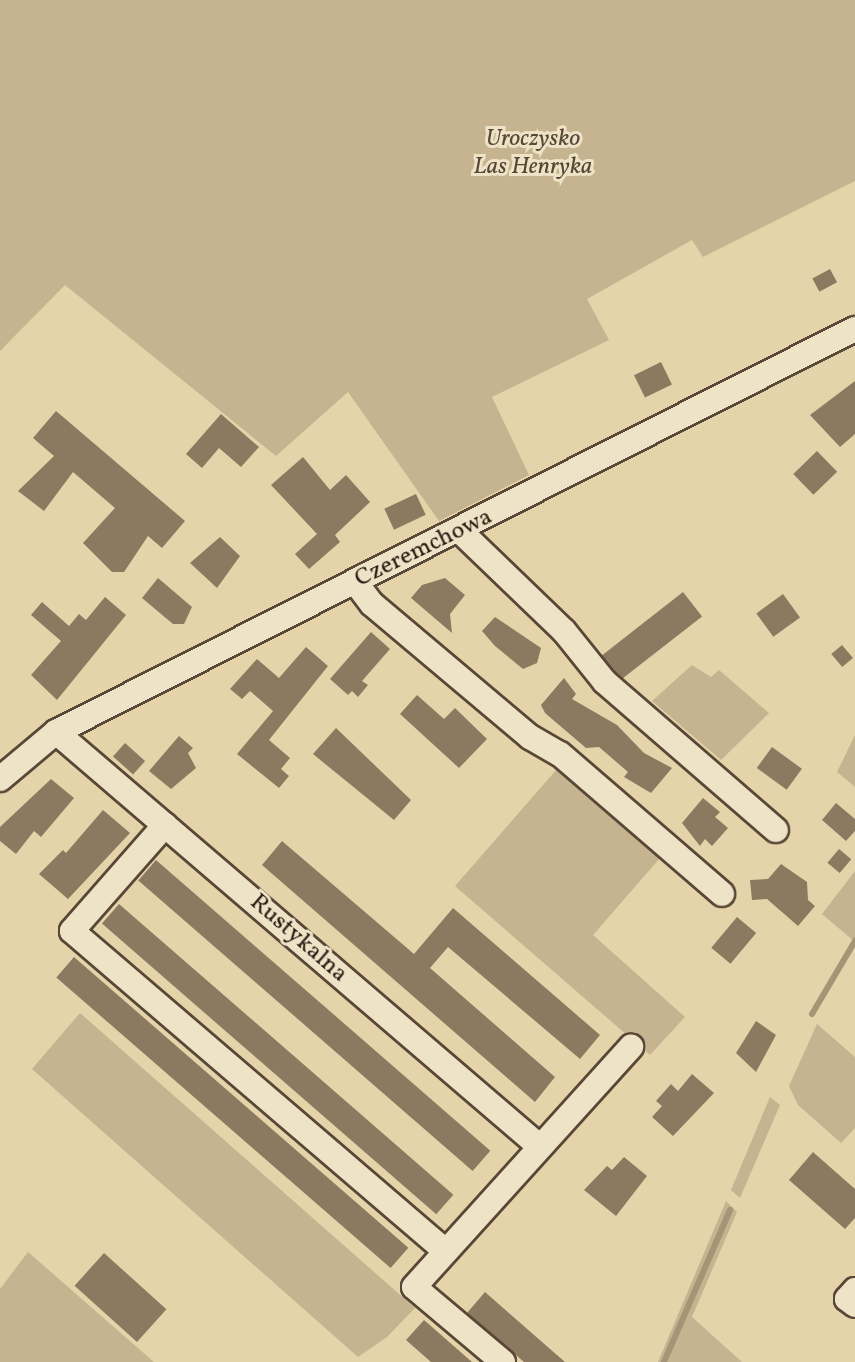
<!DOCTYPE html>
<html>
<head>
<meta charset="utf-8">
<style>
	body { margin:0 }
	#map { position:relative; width:855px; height:1362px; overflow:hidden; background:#e5d4a9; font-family:Vollkorn,serif }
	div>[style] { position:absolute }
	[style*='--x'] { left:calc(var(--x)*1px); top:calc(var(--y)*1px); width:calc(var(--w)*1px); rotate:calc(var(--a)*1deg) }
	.green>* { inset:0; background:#c5b48f }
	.stream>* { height:6px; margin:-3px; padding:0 3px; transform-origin:3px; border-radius:3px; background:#a59475 }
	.building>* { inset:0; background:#8b7a60; transform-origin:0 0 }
	.roads { filter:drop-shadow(2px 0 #594737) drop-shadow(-2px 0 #594737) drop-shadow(0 2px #594737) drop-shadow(0 -2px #594737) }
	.minor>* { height:24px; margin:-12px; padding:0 12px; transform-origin:12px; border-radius:12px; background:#eee3c7 }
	span { translate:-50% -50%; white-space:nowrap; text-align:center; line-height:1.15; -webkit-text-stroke:6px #eee3c7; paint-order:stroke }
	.park-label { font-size:24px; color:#584737; font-style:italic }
	.street-label { font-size:24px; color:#2a1811 }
</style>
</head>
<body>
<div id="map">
	<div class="green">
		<i style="clip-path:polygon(0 0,855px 0,855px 181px,703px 257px,692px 240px,587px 299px,609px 340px,492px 397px,529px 475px,439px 521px,348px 392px,276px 456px,65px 285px,0 351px)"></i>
		<i style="clip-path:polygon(692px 665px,711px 677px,719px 670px,769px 713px,721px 760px,652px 701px)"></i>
		<i style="clip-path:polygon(855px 735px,855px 787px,837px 772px)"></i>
		<i style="clip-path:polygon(557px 769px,660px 858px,593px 935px,685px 1017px,650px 1055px,455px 886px)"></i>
		<i style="clip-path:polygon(855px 871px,855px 942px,822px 914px)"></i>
		<i style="clip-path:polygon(80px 1013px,415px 1308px,387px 1337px,358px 1357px,32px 1069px)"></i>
		<i style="clip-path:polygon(817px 1024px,855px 1057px,855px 1128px,841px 1143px,798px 1105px,789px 1086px)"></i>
		<i style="clip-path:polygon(770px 1097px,780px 1105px,740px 1198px,731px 1190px)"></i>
		<i style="clip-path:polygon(726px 1201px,737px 1212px,692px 1317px,742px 1362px,658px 1362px)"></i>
		<i style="clip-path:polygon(28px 1252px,154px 1362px,0 1362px,0 1289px)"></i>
	</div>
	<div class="stream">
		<i style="--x:812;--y:1014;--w:85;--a:-59.5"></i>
		<i style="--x:664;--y:1362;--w:166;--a:-66.5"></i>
	</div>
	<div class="building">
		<i style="left:830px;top:269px;width:15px;height:20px;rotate:62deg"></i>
		<i style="left:661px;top:362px;width:25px;height:30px;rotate:64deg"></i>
		<i style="clip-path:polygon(855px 381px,855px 434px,840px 447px,810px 415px)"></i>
		<i style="clip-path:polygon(56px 411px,185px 521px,162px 548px,148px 536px,124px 572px,112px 572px,83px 543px,115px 508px,73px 472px,44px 511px,18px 491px,54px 456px,33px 438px)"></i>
		<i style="clip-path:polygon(221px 414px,259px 447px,241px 467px,219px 448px,202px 468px,186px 454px)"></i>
		<i style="left:817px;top:451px;width:29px;height:33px;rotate:46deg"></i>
		<i style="clip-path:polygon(303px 457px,330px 490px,346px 475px,370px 502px,335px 535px,340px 542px,309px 569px,295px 554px,317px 534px,271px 485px)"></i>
		<i style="left:416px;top:494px;width:23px;height:35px;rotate:65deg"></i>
		<i style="clip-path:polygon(220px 537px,240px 556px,217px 588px,190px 563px)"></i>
		<i style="clip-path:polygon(158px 578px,192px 607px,184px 624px,173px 624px,142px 598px)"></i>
		<i style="clip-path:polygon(445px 578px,465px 595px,450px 614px,452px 633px,411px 598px,422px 585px)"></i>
		<i style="left:683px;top:592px;width:31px;height:103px;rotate:52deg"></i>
		<i style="left:783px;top:594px;width:29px;height:33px;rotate:54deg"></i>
		<i style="clip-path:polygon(105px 597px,126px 615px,57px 700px,31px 675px,61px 641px,31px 615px,42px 602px,69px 626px,79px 614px,86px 620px)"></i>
		<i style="clip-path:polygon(495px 617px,541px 648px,537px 663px,523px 669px,495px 646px,482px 631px)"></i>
		<i style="clip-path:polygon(371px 632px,390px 649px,362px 681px,368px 685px,358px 697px,352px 691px,348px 695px,330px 679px)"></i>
		<i style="left:842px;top:645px;width:17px;height:14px;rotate:50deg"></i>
		<i style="clip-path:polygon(306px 647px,328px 666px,269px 740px,290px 758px,281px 769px,289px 776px,279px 788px,237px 754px,273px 711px,250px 691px,242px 699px,230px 689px,257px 659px,279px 678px)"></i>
		<i style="clip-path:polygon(564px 678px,576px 694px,572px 699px,617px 725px,644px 753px,672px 768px,651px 793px,624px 777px,628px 772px,599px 747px,586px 748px,545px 713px,541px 705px)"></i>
		<i style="clip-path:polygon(417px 695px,444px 719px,455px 708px,487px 739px,459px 768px,400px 714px)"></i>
		<i style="clip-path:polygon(336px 728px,411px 800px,394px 820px,313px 754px)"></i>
		<i style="clip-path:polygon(179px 736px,193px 748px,188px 753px,196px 768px,171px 789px,149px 771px)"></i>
		<i style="left:125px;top:743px;width:27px;height:18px;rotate:42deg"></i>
		<i style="left:772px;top:747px;width:37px;height:26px;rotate:36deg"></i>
		<i style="clip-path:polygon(51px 779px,74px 798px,41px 837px,34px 831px,16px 854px,0 841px,0 827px)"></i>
		<i style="clip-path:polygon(703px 798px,720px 812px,715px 817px,728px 828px,712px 846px,705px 839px,700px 846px,682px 823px)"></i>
		<i style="clip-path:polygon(836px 803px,855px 819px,855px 831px,846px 841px,822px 820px)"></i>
		<i style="clip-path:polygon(103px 810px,130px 833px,68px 899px,39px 874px,63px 850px,66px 853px)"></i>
		<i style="clip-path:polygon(282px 841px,414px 954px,453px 908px,600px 1035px,580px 1059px,448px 947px,430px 968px,555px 1077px,535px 1102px,262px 865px)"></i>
		<i style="left:839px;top:849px;width:16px;height:18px;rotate:40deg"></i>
		<i style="left:156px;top:860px;width:443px;height:27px;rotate:41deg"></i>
		<i style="clip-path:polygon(781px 864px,807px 882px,808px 900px,815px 906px,798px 926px,767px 899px,752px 900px,750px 880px,768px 879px)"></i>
		<i style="left:119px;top:904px;width:443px;height:26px;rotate:41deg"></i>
		<i style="left:737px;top:917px;width:25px;height:40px;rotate:40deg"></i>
		<i style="left:74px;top:957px;width:443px;height:27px;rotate:41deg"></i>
		<i style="clip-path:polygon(756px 1021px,776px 1035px,756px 1072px,736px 1053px)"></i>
		<i style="clip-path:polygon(692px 1074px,714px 1093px,673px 1136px,652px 1117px,662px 1106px,656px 1101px,671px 1084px,678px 1091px)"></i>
		<i style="clip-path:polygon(813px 1152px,855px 1189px,855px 1218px,845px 1229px,789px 1180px)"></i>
		<i style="clip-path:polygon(624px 1157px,647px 1176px,616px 1216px,584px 1190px,607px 1166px,612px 1170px)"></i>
		<i style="left:104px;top:1253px;width:84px;height:44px;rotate:42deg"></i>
		<i style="clip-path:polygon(485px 1292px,510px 1314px,565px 1362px,524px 1362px,467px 1313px)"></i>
		<i style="clip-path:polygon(424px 1320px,472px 1362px,431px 1362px,406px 1340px)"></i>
	</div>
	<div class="roads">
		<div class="minor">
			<i style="--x:460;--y:531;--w:144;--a:43.9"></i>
			<i style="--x:564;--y:631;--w:65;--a:51.2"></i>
			<i style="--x:605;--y:682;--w:226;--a:40.9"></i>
			<i style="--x:356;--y:583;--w:26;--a:53"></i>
			<i style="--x:372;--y:604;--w:207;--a:40.1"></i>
			<i style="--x:530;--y:737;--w:34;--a:30"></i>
			<i style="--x:560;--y:754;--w:214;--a:40.8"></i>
			<i style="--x:56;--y:732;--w:636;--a:40.6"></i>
			<i style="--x:0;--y:779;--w:73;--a:-40"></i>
			<i style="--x:56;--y:732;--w:895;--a:-26.77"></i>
			<i style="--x:165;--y:825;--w:141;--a:131.3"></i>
			<i style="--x:72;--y:931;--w:492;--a:40.6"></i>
			<i style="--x:855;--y:1290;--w:12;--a:132"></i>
			<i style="--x:847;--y:1299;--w:10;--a:37"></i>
			<i style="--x:503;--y:1362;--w:116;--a:-139.9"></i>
			<i style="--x:414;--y:1287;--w:324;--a:-47.9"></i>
		</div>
	</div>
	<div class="park-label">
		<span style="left:533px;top:154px">Uroczysko<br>Las Henryka</span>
	</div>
	<div class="street-label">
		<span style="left:424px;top:549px;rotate:-26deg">Czeremchowa</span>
		<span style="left:298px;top:939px;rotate:41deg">Rustykalna</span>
	</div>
</div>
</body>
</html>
